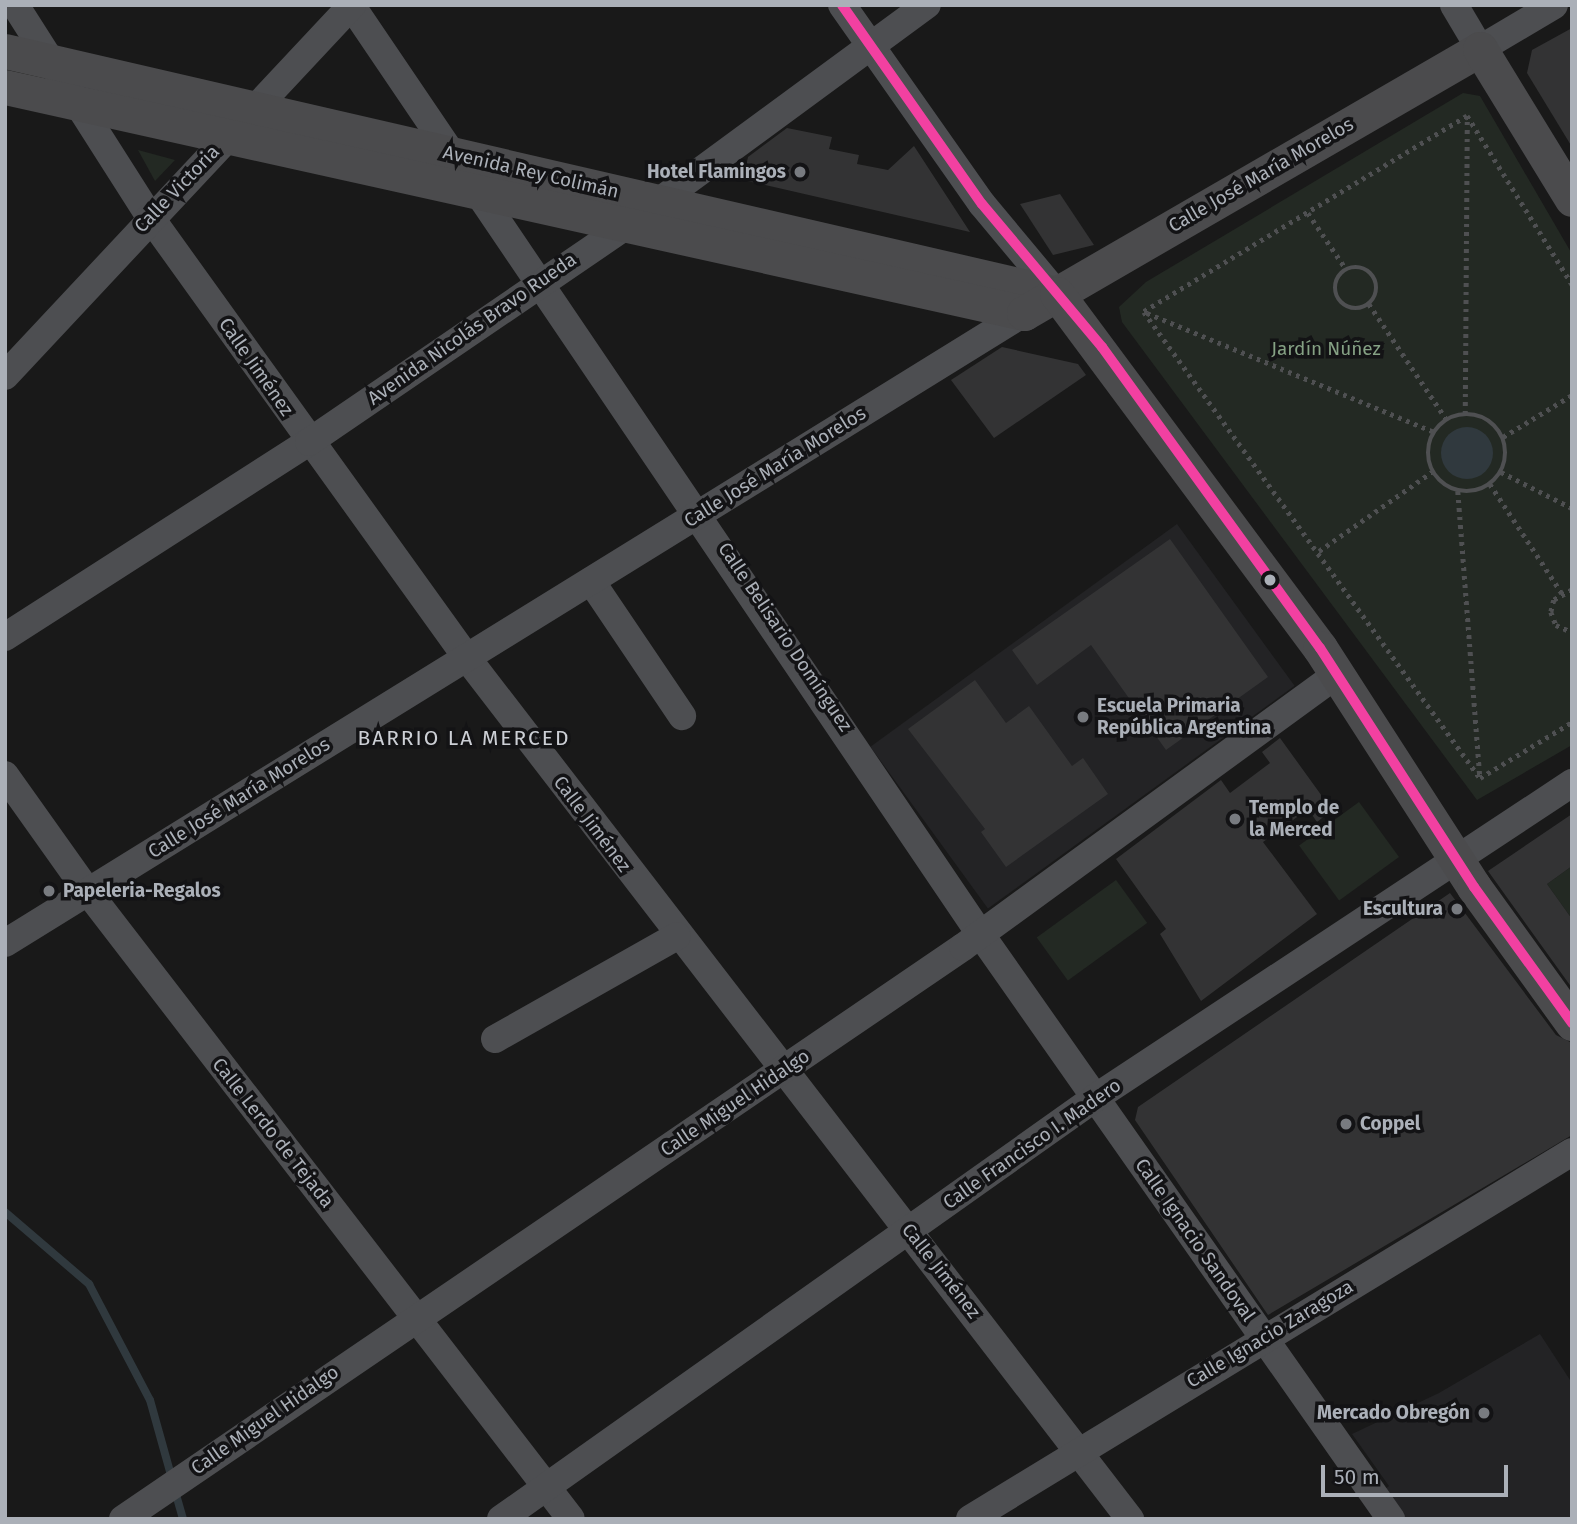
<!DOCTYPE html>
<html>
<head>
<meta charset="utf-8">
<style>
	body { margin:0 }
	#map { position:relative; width:1577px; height:1524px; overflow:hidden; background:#191919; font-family:"Fira Sans",sans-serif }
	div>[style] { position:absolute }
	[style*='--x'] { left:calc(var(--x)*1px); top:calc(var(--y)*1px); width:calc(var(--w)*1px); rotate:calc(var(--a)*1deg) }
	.built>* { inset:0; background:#232325; transform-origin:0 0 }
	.green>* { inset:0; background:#232923; transform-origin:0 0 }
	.water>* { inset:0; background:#30393e }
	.round { border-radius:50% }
	.stream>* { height:8px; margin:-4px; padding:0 4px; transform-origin:4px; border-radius:4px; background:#30393e }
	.building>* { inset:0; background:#333334 }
	.path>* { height:4.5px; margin-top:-2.25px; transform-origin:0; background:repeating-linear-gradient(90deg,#4f5052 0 3.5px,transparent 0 8.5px) }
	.path>.ring { margin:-2.25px; padding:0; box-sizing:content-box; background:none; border:4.5px solid #4f5052; border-radius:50% }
	.minor>* { height:28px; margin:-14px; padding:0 14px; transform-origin:14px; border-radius:14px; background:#4d4e51 }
	.major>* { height:35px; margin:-17.5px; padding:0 17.5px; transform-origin:17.5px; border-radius:17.5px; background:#4b4b4d }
	.bus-1>* { height:10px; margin:-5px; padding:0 5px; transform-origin:5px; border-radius:5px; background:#f240a1 }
	.dots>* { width:19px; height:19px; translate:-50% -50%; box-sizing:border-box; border:4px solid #131315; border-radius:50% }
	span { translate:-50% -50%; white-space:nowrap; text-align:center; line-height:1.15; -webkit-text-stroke:7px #131315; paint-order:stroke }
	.street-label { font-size:19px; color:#abb0b8 }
	.poi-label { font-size:19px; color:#abb0b8; font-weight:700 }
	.right { translate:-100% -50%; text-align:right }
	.left { translate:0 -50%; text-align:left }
	.park-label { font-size:19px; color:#85a184 }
	.neighbourhood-label { font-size:21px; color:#cccfd5; letter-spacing:2px }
	.frame { position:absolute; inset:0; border:7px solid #abb0b8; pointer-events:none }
	.scale { position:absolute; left:1321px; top:1465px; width:187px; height:32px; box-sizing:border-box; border:4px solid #abb0b8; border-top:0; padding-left:9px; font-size:21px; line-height:24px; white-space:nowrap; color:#abb0b8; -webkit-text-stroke:5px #131315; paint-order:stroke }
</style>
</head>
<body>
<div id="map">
	<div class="built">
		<i style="left:1177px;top:524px;width:200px;height:379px;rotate:54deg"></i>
		<i style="clip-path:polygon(1540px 1334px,1572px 1383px,1572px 1519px,1396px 1519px,1378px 1495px,1389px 1486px,1352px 1434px,1439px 1393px)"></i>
	</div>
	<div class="green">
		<i style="clip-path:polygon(1463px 93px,1480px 96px,1572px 254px,1572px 745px,1477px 800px,1122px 322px,1119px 307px,1146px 282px)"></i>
		<i style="clip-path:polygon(138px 150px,175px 160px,155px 181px)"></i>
		<i style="left:1359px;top:802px;width:68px;height:74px;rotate:54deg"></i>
		<i style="clip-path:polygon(1572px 866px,1572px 919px,1547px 884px)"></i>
		<i style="left:1116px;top:880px;width:53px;height:98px;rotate:54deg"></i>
	</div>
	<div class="water">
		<i class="round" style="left:1441px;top:427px;width:52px;height:52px"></i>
	</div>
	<div class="stream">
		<i style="--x:5;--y:1212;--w:111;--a:40.6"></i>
		<i style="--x:89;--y:1284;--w:131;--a:62.3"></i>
		<i style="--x:150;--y:1400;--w:82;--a:74.4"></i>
		<i style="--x:175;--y:1491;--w:29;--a:74"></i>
	</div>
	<div class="building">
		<i style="clip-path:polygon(1572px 28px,1572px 147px,1527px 73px,1532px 50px)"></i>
		<i style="clip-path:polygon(787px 128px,832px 137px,829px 149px,859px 155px,857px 164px,888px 170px,914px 146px,970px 232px,743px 180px,748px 157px)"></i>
		<i style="clip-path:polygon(1060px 194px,1094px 245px,1053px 255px,1020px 204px)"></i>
		<i style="clip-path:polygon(1002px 347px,1078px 364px,1086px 375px,994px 438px,951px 380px)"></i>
		<i style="clip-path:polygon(1170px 539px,1268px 677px,1166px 750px,1091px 645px,1037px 685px,1012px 650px)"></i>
		<i style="clip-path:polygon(975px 680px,1006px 723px,1029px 706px,1072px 766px,1083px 758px,1108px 794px,1006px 867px,981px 832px,985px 829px,908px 729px)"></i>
		<i style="clip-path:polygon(1280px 738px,1332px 810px,1317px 822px,1308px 809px,1263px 842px,1317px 914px,1201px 1001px,1160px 934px,1166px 929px,1116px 859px,1221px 780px,1230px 793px,1270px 763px,1262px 752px)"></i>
		<i style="clip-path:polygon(1572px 814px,1572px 866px,1547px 884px,1572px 919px,1572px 988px,1488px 871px)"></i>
		<i style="clip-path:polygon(1450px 893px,1556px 1035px,1572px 1043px,1572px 1135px,1268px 1315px,1135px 1120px,1138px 1107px)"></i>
	</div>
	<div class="path">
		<i style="--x:1308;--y:213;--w:68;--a:55.8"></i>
		<i class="ring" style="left:1335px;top:267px;width:37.5px;height:37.5px"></i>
		<i style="--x:1572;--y:285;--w:199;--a:-121.9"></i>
		<i style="--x:1467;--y:116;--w:378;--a:148.8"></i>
		<i style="--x:1144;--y:312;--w:575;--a:54.21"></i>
		<i style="--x:1480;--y:778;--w:108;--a:-31.3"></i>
		<i style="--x:1369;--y:304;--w:140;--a:56.1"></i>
		<i style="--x:1147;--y:313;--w:311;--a:22.5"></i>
		<i style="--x:1465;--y:414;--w:297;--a:-89.6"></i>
		<i class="ring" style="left:1428px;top:414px;width:73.5px;height:73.5px"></i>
		<i style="--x:1503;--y:437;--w:81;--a:-31.3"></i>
		<i style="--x:1501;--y:472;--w:80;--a:26.9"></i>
		<i style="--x:1490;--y:484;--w:131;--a:56.6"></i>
		<i style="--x:1458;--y:491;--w:287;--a:85.6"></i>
		<i style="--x:1319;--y:551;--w:138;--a:-35"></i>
		<i style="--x:1572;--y:590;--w:21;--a:151"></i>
		<i style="--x:1554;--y:600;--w:12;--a:104"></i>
		<i style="--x:1551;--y:612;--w:14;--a:69"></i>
		<i style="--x:1556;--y:625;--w:17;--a:24"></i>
	</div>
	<div class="minor">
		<i style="--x:15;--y:5;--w:251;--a:57.5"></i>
		<i style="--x:150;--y:217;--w:543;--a:54.29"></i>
		<i style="--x:467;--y:658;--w:1087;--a:52.4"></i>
		<i style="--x:351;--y:5;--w:1123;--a:55.89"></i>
		<i style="--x:981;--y:935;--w:714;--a:54.93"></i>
		<i style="--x:842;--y:5;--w:243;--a:54.9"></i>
		<i style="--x:982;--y:204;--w:117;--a:50.2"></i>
		<i style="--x:1454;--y:5;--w:51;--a:59.4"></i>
		<i style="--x:1480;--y:49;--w:86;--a:-30.7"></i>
		<i style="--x:5;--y:376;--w:508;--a:-46.91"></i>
		<i style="--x:591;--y:581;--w:163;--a:56"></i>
		<i style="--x:5;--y:637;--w:361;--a:-32.7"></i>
		<i style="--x:309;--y:442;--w:385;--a:-34.3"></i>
		<i style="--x:627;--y:225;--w:372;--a:-36.3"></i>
		<i style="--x:5;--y:775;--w:143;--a:54.6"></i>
		<i style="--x:88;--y:892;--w:791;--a:52.39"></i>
		<i style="--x:5;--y:943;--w:1198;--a:-31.73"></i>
		<i style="--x:495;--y:1039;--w:209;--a:-29.5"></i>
		<i style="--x:123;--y:1519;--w:1016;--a:-34.25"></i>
		<i style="--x:963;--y:947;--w:464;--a:-36.1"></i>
		<i style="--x:501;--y:1519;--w:728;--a:-35.33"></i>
		<i style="--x:1095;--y:1098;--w:572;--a:-33.44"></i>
		<i style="--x:970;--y:1519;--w:705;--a:-31.37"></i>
	</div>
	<div class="major">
		<i style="--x:5;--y:51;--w:1080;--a:13.01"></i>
		<i style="--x:5;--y:87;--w:1044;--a:12.5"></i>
		<i style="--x:1024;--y:313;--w:527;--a:-30.07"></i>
		<i style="--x:1480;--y:49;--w:176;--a:58.5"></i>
		<i style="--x:1057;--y:294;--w:441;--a:53.4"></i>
		<i style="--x:1320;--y:648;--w:284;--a:57.2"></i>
		<i style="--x:1474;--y:887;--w:168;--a:54.2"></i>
	</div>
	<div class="bus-1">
		<i style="--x:842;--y:5;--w:243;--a:54.9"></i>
		<i style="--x:982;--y:204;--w:187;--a:50"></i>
		<i style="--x:1102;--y:347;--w:372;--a:54.1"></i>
		<i style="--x:1320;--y:648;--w:284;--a:57.2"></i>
		<i style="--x:1474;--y:887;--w:168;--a:54.2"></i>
	</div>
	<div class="dots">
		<i style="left:800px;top:172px;background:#787b80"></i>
		<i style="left:1270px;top:580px;background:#abb0b8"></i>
		<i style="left:1083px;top:717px;background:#787b80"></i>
		<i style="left:1235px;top:819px;background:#787b80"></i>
		<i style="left:49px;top:891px;background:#787b80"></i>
		<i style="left:1457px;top:909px;background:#787b80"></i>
		<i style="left:1346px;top:1124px;background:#787b80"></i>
		<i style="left:1484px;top:1413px;background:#787b80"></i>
	</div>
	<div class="street-label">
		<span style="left:531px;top:172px;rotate:13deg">Avenida Rey Colimán</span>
		<span style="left:1261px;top:175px;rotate:-30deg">Calle José María Morelos</span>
		<span style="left:177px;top:189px;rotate:-46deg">Calle Victoria</span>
		<span style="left:472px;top:329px;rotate:-35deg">Avenida Nicolás Bravo Rueda</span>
		<span style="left:256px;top:367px;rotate:55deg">Calle Jiménez</span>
		<span style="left:775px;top:467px;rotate:-32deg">Calle José María Morelos</span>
		<span style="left:785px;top:637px;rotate:56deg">Calle Belisario Domínguez</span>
		<span style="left:239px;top:798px;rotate:-32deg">Calle José María Morelos</span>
		<span style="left:592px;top:824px;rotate:53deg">Calle Jiménez</span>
		<span style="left:735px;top:1103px;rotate:-34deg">Calle Miguel Hidalgo</span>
		<span style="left:273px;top:1133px;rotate:52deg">Calle Lerdo de Tejada</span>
		<span style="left:1032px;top:1144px;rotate:-35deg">Calle Francisco I. Madero</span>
		<span style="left:1195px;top:1240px;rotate:55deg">Calle Ignacio Sandoval</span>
		<span style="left:941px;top:1271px;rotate:52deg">Calle Jiménez</span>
		<span style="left:1270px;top:1334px;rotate:-31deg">Calle Ignacio Zaragoza</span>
		<span style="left:265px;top:1420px;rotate:-35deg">Calle Miguel Hidalgo</span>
	</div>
	<div class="poi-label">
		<span class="right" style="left:786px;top:172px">Hotel Flamingos</span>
		<span class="left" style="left:1097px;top:717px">Escuela Primaria<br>República Argentina</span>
		<span class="left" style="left:1249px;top:819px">Templo de<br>la Merced</span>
		<span class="left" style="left:63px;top:891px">Papeleria-Regalos</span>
		<span class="right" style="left:1443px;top:909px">Escultura</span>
		<span class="left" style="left:1360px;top:1124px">Coppel</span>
		<span class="right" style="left:1470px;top:1413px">Mercado Obregón</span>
	</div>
	<div class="park-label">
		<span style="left:1326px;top:349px">Jardín Núñez</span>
	</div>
	<div class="neighbourhood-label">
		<span style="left:464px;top:738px">BARRIO LA MERCED</span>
	</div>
	<div class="frame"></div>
	<div class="scale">50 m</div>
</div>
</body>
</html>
